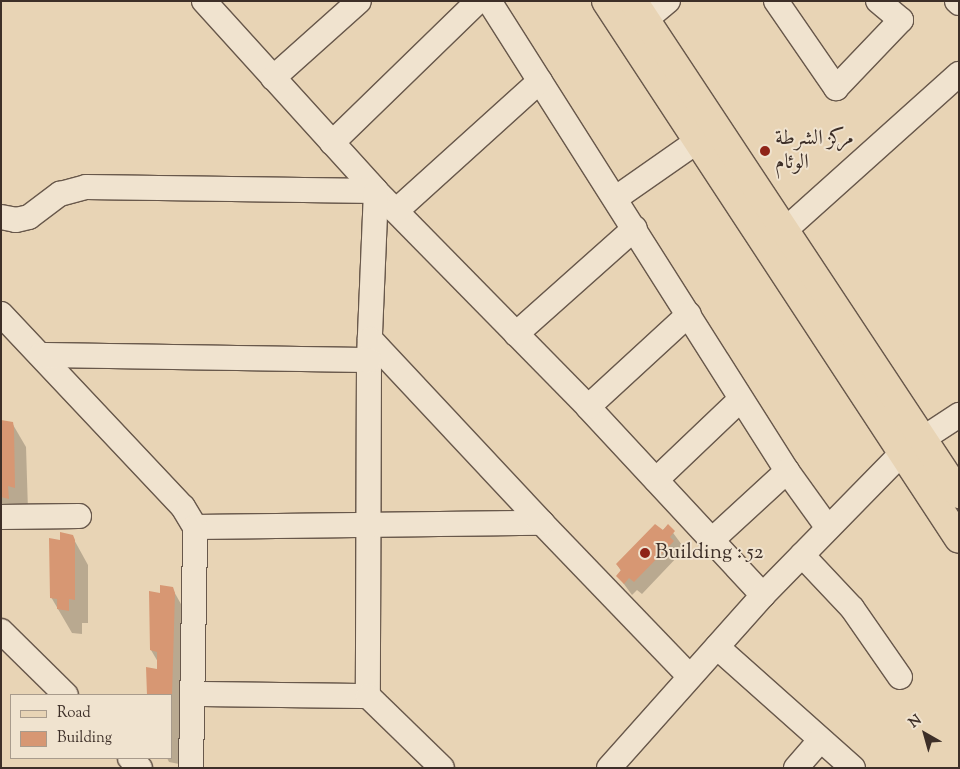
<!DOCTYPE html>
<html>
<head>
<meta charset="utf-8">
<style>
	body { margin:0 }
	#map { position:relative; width:960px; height:769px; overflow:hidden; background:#e8d4b5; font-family:"Sorts Mill Goudy",Amiri,serif }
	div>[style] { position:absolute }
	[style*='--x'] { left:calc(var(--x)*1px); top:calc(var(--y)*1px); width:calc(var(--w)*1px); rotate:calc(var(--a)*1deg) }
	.shadow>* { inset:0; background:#0003 }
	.building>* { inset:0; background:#d79773 }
	.roads { filter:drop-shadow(1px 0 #68584b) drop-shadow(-1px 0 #68584b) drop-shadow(0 1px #68584b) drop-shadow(0 -1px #68584b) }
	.minor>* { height:24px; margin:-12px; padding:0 12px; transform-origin:12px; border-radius:12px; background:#f0e3cf }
	.major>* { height:28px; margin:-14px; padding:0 14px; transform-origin:14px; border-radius:14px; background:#e8d4b5 }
	.dots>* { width:14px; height:14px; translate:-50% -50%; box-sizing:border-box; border:2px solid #f0e3cf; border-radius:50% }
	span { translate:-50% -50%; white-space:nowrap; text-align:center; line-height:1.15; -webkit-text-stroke:4px #f0e3cf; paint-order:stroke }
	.poi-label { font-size:21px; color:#3d2f28 }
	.left { translate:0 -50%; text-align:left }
	.frame { position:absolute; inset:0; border:2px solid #3d2f28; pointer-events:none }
	.legend { position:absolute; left:10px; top:694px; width:162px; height:65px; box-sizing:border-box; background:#f0e3cf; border:1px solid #a89b8c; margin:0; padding:6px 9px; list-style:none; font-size:15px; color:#3d2f28 }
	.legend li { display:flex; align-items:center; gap:10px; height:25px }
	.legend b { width:25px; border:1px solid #a89b8c }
	.north { position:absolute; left:900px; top:709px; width:50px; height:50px; -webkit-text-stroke:4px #f0e3cf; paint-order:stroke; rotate:322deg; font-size:14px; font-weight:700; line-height:20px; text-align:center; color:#3d2f28 }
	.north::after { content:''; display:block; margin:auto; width:18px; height:22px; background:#3d2f28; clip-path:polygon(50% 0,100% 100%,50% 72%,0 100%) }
</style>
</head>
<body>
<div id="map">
	<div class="shadow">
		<i style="clip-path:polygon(1px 421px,12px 423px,26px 447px,28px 511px,4px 509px,1px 504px)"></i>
		<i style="clip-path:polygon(668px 526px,682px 545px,677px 550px,680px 554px,642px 594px,637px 590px,632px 595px,618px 576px,621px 571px,617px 564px)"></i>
		<i style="clip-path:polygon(72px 536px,88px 565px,88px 623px,82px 623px,82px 634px,72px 633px,51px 597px,61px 542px)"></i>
		<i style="clip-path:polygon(172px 588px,186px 613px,185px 753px,179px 752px,179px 764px,169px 762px,167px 758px,171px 758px,171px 695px,148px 695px,148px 669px,158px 671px,158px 662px,151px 650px,161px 594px)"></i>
	</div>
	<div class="building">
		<i style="clip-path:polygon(1px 420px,13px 422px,14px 428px,15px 488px,8px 486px,9px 499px,1px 497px)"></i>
		<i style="clip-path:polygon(655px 524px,663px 530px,668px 524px,675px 531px,670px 537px,674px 541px,634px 582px,629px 578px,624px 584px,616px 576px,621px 570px,616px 564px)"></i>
		<i style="clip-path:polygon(60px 532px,73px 535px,75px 540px,75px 600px,69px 599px,69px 611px,57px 609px,57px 599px,50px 598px,49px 538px,60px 540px)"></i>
		<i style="clip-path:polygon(160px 585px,173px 587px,175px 593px,172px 695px,147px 695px,146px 667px,157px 669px,157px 652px,150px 650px,149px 591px,160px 593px)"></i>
	</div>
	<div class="roads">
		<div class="minor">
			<i style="--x:204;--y:1;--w:256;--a:47.8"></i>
			<i style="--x:376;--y:191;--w:303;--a:45.5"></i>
			<i style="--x:588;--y:407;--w:257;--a:47.1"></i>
			<i style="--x:489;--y:1;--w:557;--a:57.62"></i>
			<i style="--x:787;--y:471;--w:70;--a:54.3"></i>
			<i style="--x:776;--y:1;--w:106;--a:55.4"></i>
			<i style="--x:836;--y:88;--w:94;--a:-46.3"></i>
			<i style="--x:901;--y:20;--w:30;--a:-140"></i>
			<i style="--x:957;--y:1;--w:3;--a:45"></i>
			<i style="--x:628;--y:27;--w:18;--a:-22"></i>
			<i style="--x:645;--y:20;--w:30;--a:-40"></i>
			<i style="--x:273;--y:78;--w:115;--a:-41.8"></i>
			<i style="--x:332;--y:143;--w:204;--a:-44.2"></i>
			<i style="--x:616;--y:198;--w:101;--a:-34.9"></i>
			<i style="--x:396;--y:211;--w:194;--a:-42.1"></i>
			<i style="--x:1;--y:217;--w:15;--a:11"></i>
			<i style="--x:16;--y:220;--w:13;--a:-13"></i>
			<i style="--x:29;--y:217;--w:39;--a:-37"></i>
			<i style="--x:60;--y:194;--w:27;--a:-15"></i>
			<i style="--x:86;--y:187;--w:290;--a:0.8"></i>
			<i style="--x:376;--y:191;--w:169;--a:92.4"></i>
			<i style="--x:369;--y:360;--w:336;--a:90.2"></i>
			<i style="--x:785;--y:230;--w:234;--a:-41.9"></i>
			<i style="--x:1;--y:314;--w:265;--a:46.7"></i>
			<i style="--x:183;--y:507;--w:23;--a:59"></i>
			<i style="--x:195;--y:527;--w:347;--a:-0.7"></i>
			<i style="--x:542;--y:523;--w:212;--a:46.1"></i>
			<i style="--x:516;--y:334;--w:159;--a:-41.7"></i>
			<i style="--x:370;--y:339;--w:252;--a:46.9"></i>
			<i style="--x:41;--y:355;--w:328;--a:0.9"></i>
			<i style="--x:588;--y:407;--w:137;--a:-42.6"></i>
			<i style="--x:656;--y:480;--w:117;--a:-43.6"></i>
			<i style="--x:1;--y:517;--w:78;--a:-0.7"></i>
			<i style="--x:712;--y:540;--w:102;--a:-42.6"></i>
			<i style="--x:802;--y:555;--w:73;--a:46.7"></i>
			<i style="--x:852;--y:608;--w:84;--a:55.2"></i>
			<i style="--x:1;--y:631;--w:91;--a:44.6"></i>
			<i style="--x:717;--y:647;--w:182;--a:41.7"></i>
			<i style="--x:194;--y:694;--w:174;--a:0.7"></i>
			<i style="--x:368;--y:696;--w:103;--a:44.2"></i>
			<i style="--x:130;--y:758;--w:14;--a:45"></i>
			<i style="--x:191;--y:768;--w:241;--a:-89"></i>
			<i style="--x:609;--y:768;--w:232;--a:-48.3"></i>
			<i style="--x:763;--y:595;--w:202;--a:-45.6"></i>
			<i style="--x:904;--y:451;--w:66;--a:-33.2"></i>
			<i style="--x:796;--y:768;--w:37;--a:-49"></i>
		</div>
		<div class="major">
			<i style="--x:606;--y:1;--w:643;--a:56.73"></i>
			<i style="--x:633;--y:1;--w:591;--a:56.53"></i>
		</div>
	</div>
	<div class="dots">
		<i style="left:765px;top:151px;background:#8f2418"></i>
		<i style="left:645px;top:553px;background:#8f2418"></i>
	</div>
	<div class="poi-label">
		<span class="left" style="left:775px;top:151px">مركز الشرطة<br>الوئام</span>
		<span class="left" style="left:655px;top:553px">Building : 52</span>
	</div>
	<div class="frame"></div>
	<ul class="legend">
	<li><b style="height:6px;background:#e8d4b5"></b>Road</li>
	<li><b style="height:14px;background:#d79773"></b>Building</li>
	</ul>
	<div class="north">N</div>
</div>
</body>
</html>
